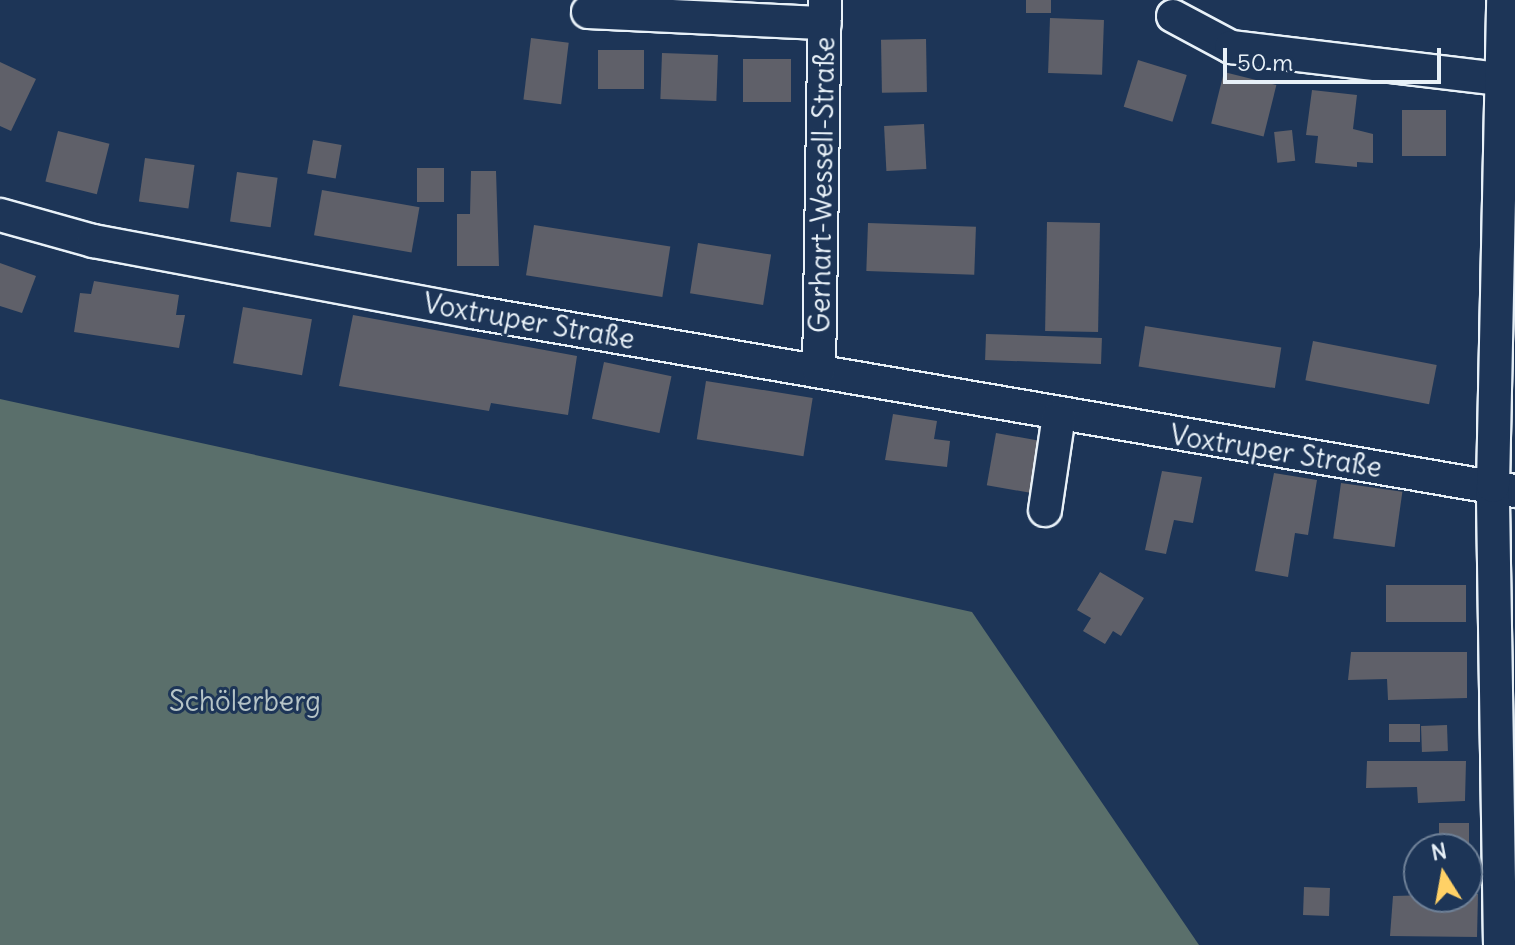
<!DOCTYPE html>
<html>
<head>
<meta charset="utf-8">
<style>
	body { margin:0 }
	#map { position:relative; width:1515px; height:945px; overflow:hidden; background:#1d3557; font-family:Delius,sans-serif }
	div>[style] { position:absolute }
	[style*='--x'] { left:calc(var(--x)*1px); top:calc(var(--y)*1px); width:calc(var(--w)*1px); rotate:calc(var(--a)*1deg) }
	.green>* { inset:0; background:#5a6f6b }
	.building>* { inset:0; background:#5f6069; transform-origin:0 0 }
	.roads { filter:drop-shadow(2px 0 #e8f1f8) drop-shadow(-2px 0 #e8f1f8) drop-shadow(0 2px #e8f1f8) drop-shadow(0 -2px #e8f1f8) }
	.minor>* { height:32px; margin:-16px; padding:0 16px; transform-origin:16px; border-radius:16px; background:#1d3557 }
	span { translate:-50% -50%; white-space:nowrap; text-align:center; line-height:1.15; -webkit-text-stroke:6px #1d3557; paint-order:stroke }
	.street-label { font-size:28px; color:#e8f1f8 }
	.park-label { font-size:28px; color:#b6c4c7 }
	.north { position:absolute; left:1403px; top:833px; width:80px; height:80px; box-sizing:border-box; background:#1d3557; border:2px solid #6e8097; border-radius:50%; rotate:349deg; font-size:22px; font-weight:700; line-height:32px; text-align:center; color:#e8f1f8 }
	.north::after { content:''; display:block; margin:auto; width:28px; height:36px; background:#ffd166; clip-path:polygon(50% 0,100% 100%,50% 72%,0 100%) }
	.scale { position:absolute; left:1223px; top:48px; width:218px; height:36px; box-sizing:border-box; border:4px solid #e8f1f8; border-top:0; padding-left:10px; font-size:24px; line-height:28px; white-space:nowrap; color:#e8f1f8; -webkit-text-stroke:6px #1d3557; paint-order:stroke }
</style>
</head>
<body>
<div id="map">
	<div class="green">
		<i style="clip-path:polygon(0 399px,972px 612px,1199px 945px,0 945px)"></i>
	</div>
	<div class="building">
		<i style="left:1026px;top:0;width:25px;height:13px"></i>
		<i style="left:1050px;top:18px;width:54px;height:55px;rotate:2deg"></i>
		<i style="left:531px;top:38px;width:38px;height:62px;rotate:7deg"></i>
		<i style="left:926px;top:39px;width:53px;height:45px;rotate:89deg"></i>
		<i style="left:598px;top:50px;width:46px;height:39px"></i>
		<i style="left:662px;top:53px;width:56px;height:46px;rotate:2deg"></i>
		<i style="left:743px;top:59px;width:48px;height:43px"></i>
		<i style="left:1138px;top:60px;width:51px;height:49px;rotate:17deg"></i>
		<i style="clip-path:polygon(0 62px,36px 79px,11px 131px,0 126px)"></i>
		<i style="left:1224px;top:72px;width:54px;height:53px;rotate:14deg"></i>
		<i style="clip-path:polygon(1312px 90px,1357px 95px,1353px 129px,1373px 134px,1373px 163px,1357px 162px,1357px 167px,1315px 163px,1318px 136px,1306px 135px)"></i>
		<i style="left:1402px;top:110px;width:44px;height:46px"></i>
		<i style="left:924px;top:124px;width:45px;height:40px;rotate:87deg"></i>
		<i style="left:1292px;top:130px;width:31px;height:18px;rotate:84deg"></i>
		<i style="left:58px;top:131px;width:53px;height:52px;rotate:14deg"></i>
		<i style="left:313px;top:140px;width:29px;height:34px;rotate:10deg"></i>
		<i style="left:145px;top:158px;width:50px;height:44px;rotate:8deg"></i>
		<i style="left:417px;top:168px;width:27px;height:34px"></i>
		<i style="clip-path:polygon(471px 171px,496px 171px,499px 266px,457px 266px,457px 214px,470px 214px)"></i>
		<i style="left:237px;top:172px;width:41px;height:50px;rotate:8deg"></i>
		<i style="left:322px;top:190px;width:99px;height:46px;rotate:10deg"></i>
		<i style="left:1047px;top:222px;width:53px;height:109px;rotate:1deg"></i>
		<i style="left:868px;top:223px;width:108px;height:48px;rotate:2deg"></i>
		<i style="left:534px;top:225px;width:138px;height:51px;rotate:9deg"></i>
		<i style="left:698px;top:243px;width:74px;height:51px;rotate:9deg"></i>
		<i style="clip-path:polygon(0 263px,36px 276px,22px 313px,0 306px)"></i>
		<i style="clip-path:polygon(94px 281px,179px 295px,176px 315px,185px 315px,179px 348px,74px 332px,80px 293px,91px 294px)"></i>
		<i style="left:243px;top:307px;width:70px;height:57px;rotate:10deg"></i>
		<i style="clip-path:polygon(353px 315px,577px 356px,568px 415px,491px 403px,489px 411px,339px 386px)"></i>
		<i style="left:1145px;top:326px;width:138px;height:41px;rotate:9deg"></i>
		<i style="left:986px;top:334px;width:116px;height:26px;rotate:2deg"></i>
		<i style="left:1313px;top:341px;width:126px;height:40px;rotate:11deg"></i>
		<i style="left:604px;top:362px;width:69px;height:58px;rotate:12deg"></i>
		<i style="left:706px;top:381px;width:108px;height:59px;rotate:9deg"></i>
		<i style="clip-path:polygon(893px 414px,937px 421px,934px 439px,950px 441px,947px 467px,885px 460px)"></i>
		<i style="left:996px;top:433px;width:54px;height:53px;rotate:10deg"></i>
		<i style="clip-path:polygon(1162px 471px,1202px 477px,1193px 523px,1174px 520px,1166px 554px,1145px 550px)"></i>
		<i style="clip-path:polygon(1274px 473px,1317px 480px,1308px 535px,1295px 533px,1288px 577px,1255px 571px)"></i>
		<i style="left:1341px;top:483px;width:62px;height:56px;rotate:8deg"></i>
		<i style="clip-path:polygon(1100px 572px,1144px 598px,1121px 636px,1113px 631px,1105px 644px,1083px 631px,1091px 618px,1077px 610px)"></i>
		<i style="left:1386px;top:585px;width:80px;height:37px"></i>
		<i style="clip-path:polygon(1351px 652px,1467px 652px,1467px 698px,1388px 700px,1387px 679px,1348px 680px)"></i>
		<i style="left:1420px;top:724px;width:18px;height:31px;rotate:90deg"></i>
		<i style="left:1447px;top:725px;width:26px;height:26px;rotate:88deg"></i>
		<i style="clip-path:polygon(1367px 761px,1466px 761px,1465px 801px,1418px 803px,1417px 787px,1366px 788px)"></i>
		<i style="left:1439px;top:823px;width:30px;height:26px"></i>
		<i style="left:1304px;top:887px;width:26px;height:28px;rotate:2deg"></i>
		<i style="clip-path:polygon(1467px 894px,1478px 894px,1477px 937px,1390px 936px,1393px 896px)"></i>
	</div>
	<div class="roads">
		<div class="minor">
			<i style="--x:588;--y:12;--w:237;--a:2.7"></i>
			<i style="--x:1173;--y:16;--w:66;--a:28.1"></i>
			<i style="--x:1231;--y:47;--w:271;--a:6.8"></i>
			<i style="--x:0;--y:215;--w:97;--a:15.6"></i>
			<i style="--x:93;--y:241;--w:386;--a:10.6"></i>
			<i style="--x:472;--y:312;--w:1058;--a:9.74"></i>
			<i style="--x:819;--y:371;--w:371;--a:-89.1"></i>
			<i style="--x:1045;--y:510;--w:96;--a:-81.6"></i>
			<i style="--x:1500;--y:945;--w:459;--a:-90.9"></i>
			<i style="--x:1493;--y:486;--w:486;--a:-88.8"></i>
		</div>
	</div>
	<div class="street-label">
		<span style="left:822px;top:185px;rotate:-89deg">Gerhart-Wessell-Straße</span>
		<span style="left:529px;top:321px;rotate:10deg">Voxtruper Straße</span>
		<span style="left:1276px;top:451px;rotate:9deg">Voxtruper Straße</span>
	</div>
	<div class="park-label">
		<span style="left:245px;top:701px">Schölerberg</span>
	</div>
	<div class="north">N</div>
	<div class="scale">50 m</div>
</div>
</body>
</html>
